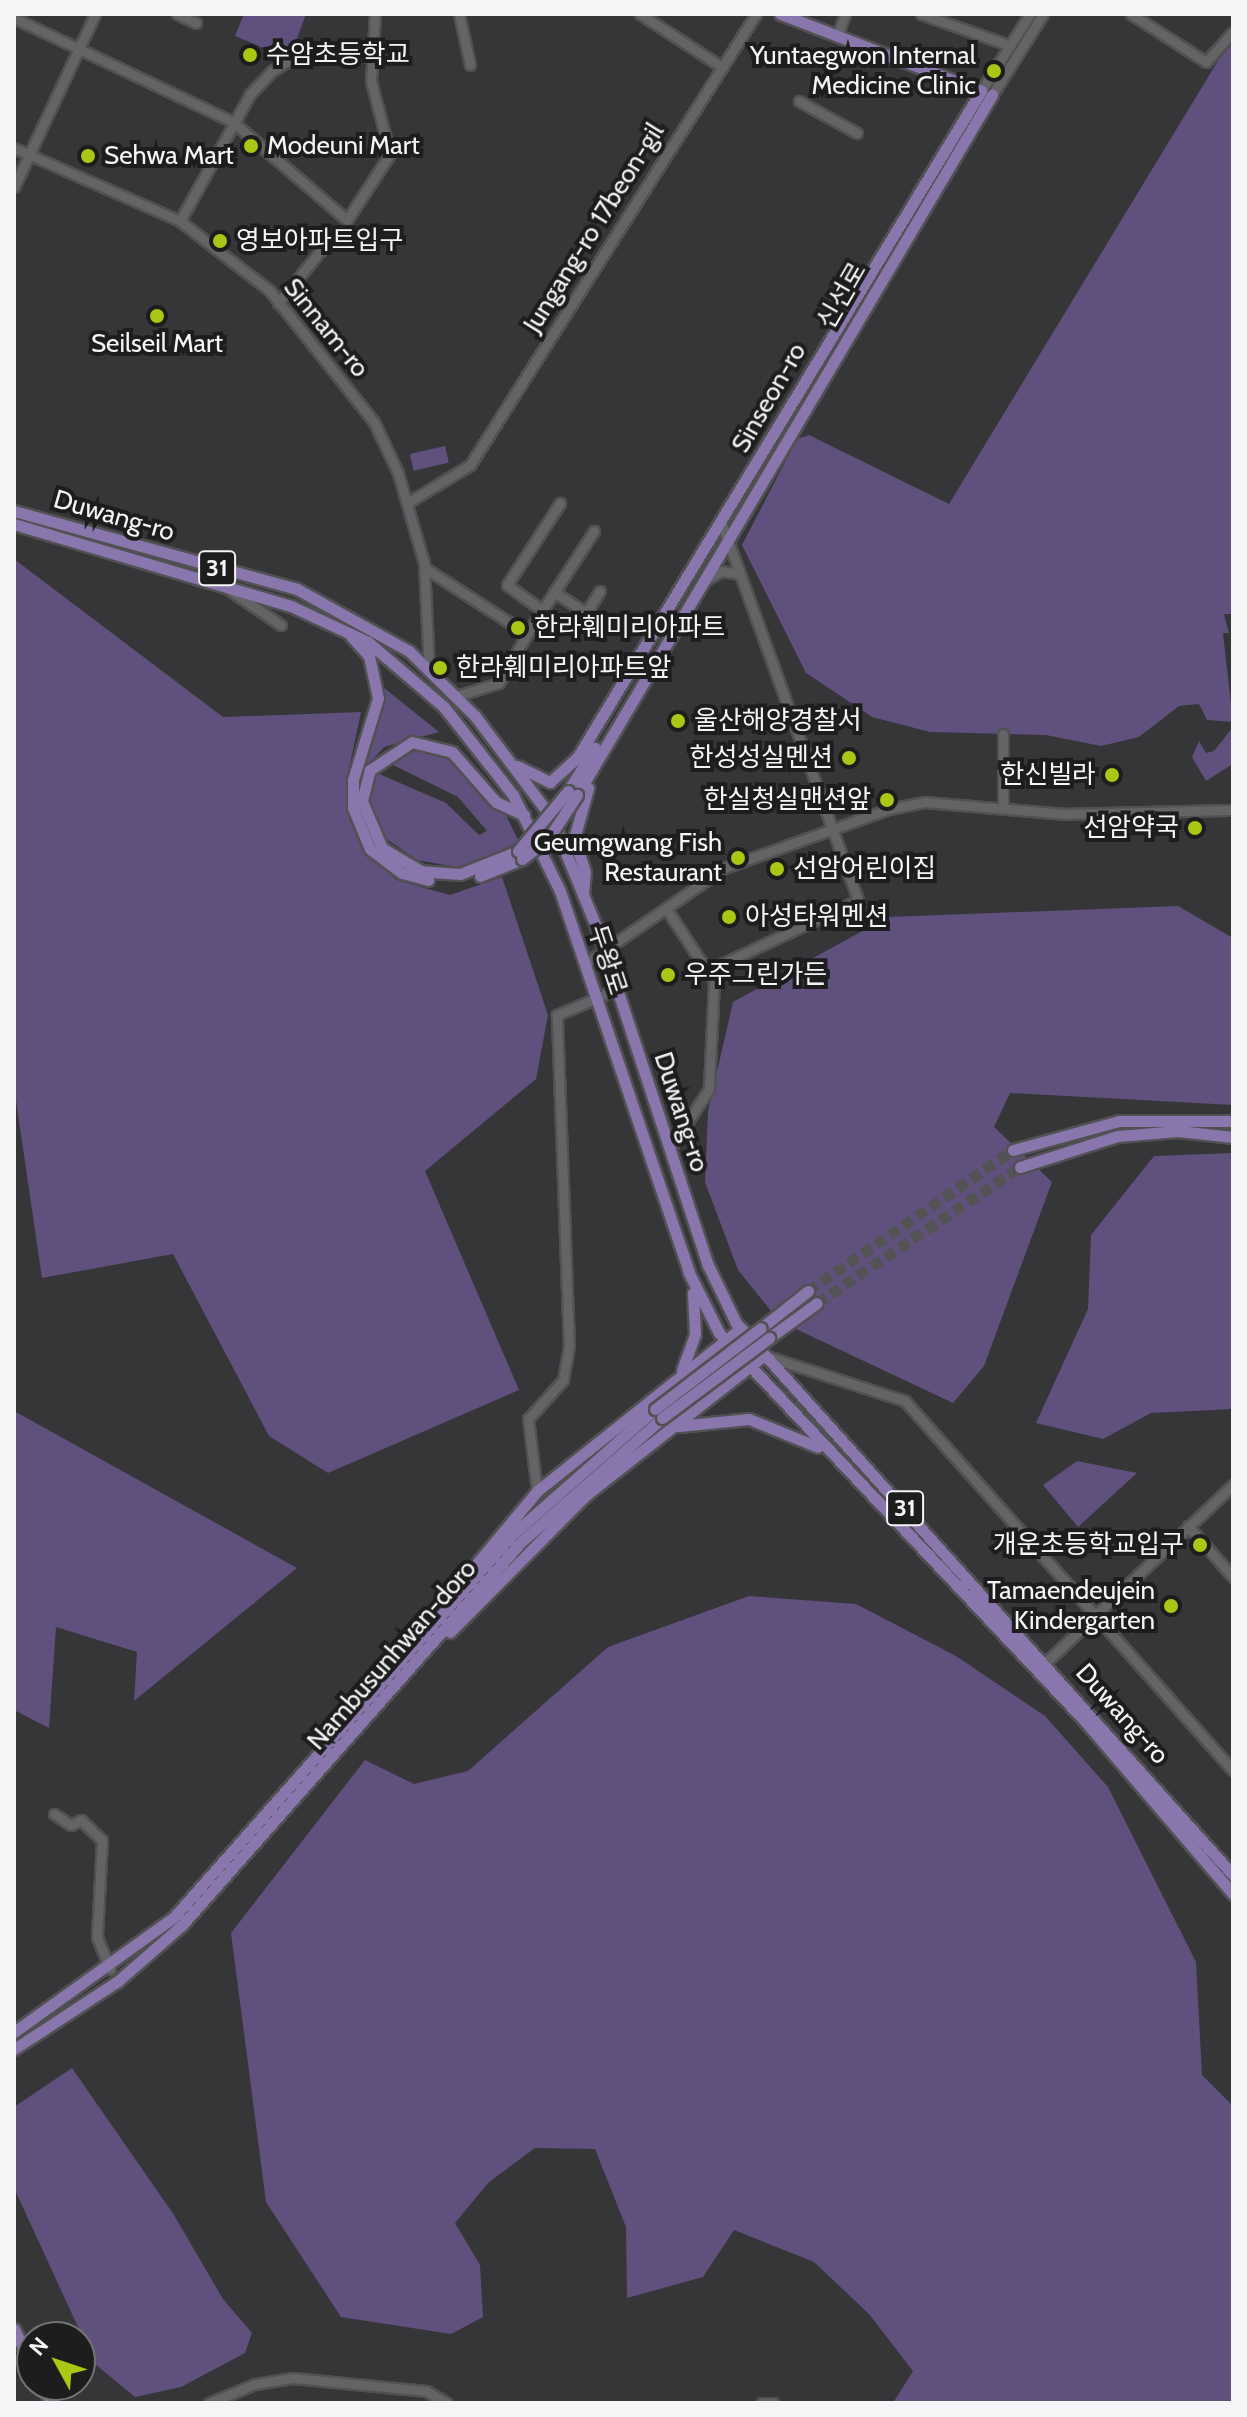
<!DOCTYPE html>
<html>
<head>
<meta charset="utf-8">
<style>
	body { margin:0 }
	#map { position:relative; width:1247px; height:2417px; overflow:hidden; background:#363538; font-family:Cabin,"Noto Sans KR",sans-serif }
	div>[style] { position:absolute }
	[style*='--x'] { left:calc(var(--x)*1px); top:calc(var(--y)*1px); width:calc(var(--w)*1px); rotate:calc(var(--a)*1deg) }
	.green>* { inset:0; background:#60507e; transform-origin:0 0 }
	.major-tunnel>* { height:11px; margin-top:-5.5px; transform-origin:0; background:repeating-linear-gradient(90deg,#535254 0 11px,transparent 0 16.5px) }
	.roads { filter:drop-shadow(2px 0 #515153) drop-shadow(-2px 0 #515153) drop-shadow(0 2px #515153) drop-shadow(0 -2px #515153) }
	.minor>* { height:9px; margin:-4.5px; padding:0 4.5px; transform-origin:4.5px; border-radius:4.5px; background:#646366 }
	.major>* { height:11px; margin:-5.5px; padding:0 5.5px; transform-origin:5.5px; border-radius:5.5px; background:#8976ac }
	.bridges { filter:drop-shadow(2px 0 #515153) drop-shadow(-2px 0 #515153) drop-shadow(0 2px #515153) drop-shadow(0 -2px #515153) }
	.major-bridge>* { height:11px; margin:-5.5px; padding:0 5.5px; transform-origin:5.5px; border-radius:5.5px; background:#8976ac }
	.dots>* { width:22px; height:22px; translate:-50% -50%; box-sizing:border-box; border:4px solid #1d1d1e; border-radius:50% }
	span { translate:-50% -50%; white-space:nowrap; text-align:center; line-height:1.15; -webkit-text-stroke:8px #1d1d1e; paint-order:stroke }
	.shield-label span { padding:2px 6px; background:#1d1d1e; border:2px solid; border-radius:6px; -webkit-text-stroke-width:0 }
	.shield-label { font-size:24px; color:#f5f4f6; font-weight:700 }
	.poi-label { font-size:26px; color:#f5f4f6 }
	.left { translate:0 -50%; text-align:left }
	.right { translate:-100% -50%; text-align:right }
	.street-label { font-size:26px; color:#f5f4f6 }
	.frame { position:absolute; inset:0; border:16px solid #f5f4f6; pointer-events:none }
	.north { position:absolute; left:16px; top:2321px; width:80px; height:80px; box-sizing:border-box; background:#1d1d1e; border:2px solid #737374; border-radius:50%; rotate:310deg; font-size:22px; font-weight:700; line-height:32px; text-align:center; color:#f5f4f6 }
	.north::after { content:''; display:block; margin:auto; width:28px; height:36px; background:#abc614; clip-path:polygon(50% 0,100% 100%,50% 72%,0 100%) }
</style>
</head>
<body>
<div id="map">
	<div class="green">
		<i style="clip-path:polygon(244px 14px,306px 14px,295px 44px,280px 55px,235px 36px)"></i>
		<i style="clip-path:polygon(1233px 36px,1233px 614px,1224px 614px,1229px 633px,1223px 633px,1233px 722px,1207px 720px,1199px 704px,1179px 706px,1139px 737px,1101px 746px,1046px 735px,930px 732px,872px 717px,806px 673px,742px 545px,797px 439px,809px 435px,949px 504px)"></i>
		<i style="left:445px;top:446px;width:17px;height:36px;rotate:77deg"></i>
		<i style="clip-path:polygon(14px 559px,223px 717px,361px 712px,346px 783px,363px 847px,396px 880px,450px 895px,502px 877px,548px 1015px,536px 1079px,425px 1171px,519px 1390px,328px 1473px,269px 1436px,173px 1254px,42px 1278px,14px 1087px)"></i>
		<i style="clip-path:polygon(383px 687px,439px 732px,384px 747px,363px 770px)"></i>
		<i style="clip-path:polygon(1233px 727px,1233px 764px,1206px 781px,1192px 757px,1199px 741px,1206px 753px,1214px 751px)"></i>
		<i style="clip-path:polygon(428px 747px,449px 756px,483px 798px,503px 809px,519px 842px,462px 868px,417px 860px,375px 831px,364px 810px,377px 773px,446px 803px,479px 835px,487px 831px,458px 797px,385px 761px)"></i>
		<i style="clip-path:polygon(1178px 906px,1233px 938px,1233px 1105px,1010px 1093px,994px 1127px,1052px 1182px,984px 1366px,953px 1403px,779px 1321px,738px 1270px,705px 1182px,708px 1111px,733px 1002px,888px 917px)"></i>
		<i style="clip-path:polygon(1233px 1153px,1233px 1409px,1151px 1413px,1103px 1439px,1036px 1423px,1088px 1309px,1091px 1235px,1154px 1156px)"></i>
		<i style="clip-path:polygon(14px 1411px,297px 1568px,134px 1701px,137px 1652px,56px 1627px,49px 1728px,14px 1710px)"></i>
		<i style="clip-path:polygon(1077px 1461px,1137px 1473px,1078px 1527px,1043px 1485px)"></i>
		<i style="clip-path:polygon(749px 1596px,856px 1604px,956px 1656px,1045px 1716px,1108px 1787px,1196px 1962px,1202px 2075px,1233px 2106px,1233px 2403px,893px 2403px,913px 2371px,869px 2314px,814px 2262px,734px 2230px,703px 2277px,627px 2298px,626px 2227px,595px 2149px,535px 2148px,489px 2182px,455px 2223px,480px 2265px,483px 2317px,451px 2334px,341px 2317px,266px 2202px,231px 1933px,365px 1760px,414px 1784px,468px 1771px,608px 1647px)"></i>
		<i style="clip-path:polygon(72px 2068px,174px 2215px,223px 2299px,252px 2333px,245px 2353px,181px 2387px,135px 2397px,95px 2364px,14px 2188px,14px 2107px)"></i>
	</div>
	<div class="major-tunnel">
		<i style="--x:808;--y:1291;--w:249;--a:-34.5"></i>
		<i style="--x:817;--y:1303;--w:244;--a:-33.8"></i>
	</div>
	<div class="roads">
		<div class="minor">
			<i style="--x:177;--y:14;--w:21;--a:25"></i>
			<i style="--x:459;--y:14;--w:52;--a:77.8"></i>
			<i style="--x:640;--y:14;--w:98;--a:32.9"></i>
			<i style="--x:921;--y:14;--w:93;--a:19.4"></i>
			<i style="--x:1131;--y:14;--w:89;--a:32.6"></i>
			<i style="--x:1206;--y:62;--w:40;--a:-48"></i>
			<i style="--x:14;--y:18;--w:242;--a:25.4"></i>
			<i style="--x:233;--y:122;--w:150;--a:40.7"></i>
			<i style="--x:347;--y:220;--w:79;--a:-56.9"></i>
			<i style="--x:390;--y:154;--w:75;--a:-104.6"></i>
			<i style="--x:371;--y:81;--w:67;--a:-86.6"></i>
			<i style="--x:837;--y:36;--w:23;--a:-70"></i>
			<i style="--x:981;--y:91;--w:91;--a:-57.5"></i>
			<i style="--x:992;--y:95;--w:96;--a:-57.8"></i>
			<i style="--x:799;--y:101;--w:66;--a:28.9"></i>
			<i style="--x:14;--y:148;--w:181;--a:23.7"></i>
			<i style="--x:180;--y:221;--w:113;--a:37.8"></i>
			<i style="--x:269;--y:290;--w:169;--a:51.5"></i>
			<i style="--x:374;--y:422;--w:56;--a:64.8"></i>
			<i style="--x:398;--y:473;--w:94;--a:73.9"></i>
			<i style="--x:424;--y:563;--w:106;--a:87.3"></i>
			<i style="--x:14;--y:187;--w:191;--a:-64.9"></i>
			<i style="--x:180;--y:221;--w:145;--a:-61.1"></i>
			<i style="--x:250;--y:94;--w:32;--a:-46"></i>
			<i style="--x:272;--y:71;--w:38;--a:-32"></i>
			<i style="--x:304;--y:51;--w:67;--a:5.1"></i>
			<i style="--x:278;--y:303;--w:68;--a:-50.9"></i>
			<i style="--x:407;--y:503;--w:74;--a:-31.1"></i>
			<i style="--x:470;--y:465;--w:534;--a:-57.62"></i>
			<i style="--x:425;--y:568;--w:121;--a:32.9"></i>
			<i style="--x:527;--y:634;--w:56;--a:119.7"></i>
			<i style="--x:499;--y:683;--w:45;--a:163.2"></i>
			<i style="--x:706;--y:580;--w:17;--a:-31"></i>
			<i style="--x:721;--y:571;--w:19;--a:9"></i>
			<i style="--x:228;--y:589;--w:64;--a:34.2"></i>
			<i style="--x:554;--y:592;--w:38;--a:33"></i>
			<i style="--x:586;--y:613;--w:26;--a:-58"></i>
			<i style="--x:542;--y:610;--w:43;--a:-144.5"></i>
			<i style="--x:507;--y:585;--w:98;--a:-57.1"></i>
			<i style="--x:527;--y:634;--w:123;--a:-57"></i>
			<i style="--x:1003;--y:804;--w:70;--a:-90"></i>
			<i style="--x:667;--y:910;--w:85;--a:56.5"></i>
			<i style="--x:714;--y:981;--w:108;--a:92.7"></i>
			<i style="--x:709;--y:1089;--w:72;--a:123"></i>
			<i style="--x:586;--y:963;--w:168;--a:-34.5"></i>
			<i style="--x:724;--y:868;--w:175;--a:-19.7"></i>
			<i style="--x:889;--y:809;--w:37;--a:-11"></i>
			<i style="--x:925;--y:802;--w:141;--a:4.9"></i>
			<i style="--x:1065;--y:814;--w:168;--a:-1.4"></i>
			<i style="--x:711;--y:969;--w:162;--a:-25.1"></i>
			<i style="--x:858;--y:900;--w:400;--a:-109.9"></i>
			<i style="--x:766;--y:1356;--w:146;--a:17.9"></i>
			<i style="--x:905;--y:1401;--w:494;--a:48.4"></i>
			<i style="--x:537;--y:1491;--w:73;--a:-97.1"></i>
			<i style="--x:528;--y:1419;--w:52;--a:-48.1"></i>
			<i style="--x:563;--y:1380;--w:35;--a:-80"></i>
			<i style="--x:569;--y:1346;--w:331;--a:-92.1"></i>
			<i style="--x:557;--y:1015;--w:65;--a:-23.4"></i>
			<i style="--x:1188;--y:1526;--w:68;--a:48.6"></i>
			<i style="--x:1041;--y:1667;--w:265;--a:-43.5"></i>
			<i style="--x:54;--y:1814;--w:20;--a:33"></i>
			<i style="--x:71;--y:1825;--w:11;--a:-27"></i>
			<i style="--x:81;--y:1820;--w:29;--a:44"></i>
			<i style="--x:102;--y:1840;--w:97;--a:93"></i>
			<i style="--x:97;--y:1937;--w:35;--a:68"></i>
			<i style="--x:209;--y:2403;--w:50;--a:-22.4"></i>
			<i style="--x:255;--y:2384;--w:38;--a:-9"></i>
			<i style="--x:293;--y:2378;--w:134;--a:5.6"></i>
			<i style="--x:426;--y:2391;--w:24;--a:30"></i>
			<i style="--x:762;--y:2403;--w:11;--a:0"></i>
		</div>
		<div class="major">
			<i style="--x:14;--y:511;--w:294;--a:15.4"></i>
			<i style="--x:297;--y:589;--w:128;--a:29"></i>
			<i style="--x:409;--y:651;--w:93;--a:44.6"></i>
			<i style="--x:475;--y:716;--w:126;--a:53"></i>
			<i style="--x:551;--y:817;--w:123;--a:67.6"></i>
			<i style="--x:598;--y:931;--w:352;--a:71.8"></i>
			<i style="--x:708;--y:1265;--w:64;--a:64.2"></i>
			<i style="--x:736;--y:1323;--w:743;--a:48"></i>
			<i style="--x:14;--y:524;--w:289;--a:16.5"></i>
			<i style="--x:291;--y:606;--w:85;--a:25.1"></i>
			<i style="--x:368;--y:642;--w:100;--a:40.5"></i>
			<i style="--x:444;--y:707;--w:112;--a:51.9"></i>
			<i style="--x:513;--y:795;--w:107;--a:63.9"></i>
			<i style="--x:560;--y:891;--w:403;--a:71.3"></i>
			<i style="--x:689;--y:1273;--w:67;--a:63.4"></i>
			<i style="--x:719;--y:1333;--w:532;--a:46.68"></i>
			<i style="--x:1084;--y:1720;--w:229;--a:49.4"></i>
			<i style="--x:351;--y:636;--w:27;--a:48"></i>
			<i style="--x:369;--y:656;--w:43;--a:77.9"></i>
			<i style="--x:378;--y:698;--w:86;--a:107"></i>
			<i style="--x:353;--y:780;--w:28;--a:90"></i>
			<i style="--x:353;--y:808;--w:44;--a:67.5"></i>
			<i style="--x:370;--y:849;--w:40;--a:37"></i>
			<i style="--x:402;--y:873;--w:27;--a:15"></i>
			<i style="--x:517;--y:766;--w:37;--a:26"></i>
			<i style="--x:550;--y:782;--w:36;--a:-42"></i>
			<i style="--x:577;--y:758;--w:780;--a:-58.8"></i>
			<i style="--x:981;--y:91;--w:215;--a:-159"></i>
			<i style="--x:568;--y:791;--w:51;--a:-57.9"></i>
			<i style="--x:577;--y:795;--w:814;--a:-59.34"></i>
			<i style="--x:518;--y:851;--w:62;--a:158.4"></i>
			<i style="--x:460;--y:874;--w:39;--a:-176"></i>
			<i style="--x:421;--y:871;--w:45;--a:-149.5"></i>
			<i style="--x:382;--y:848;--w:51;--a:-113.1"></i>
			<i style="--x:362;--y:801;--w:32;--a:-76"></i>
			<i style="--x:370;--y:770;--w:50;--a:-33.7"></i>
			<i style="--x:412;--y:742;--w:41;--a:14"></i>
			<i style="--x:452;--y:752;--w:67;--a:48.7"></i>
			<i style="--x:496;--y:802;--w:31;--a:25"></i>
			<i style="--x:480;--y:876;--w:45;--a:-22"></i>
			<i style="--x:583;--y:894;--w:22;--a:-85"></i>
			<i style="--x:585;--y:872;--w:35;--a:-108"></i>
			<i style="--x:574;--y:839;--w:53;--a:-74.6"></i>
			<i style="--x:1013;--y:1150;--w:110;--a:-15.3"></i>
			<i style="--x:1119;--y:1121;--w:114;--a:0"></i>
			<i style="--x:1020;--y:1167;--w:103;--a:-17.6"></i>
			<i style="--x:1118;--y:1136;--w:60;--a:-4.8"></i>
			<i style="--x:1178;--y:1131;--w:55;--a:6.2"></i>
			<i style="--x:761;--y:1328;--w:60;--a:-38.2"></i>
			<i style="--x:769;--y:1338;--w:59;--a:-36.1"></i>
			<i style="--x:682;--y:1370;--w:38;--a:-70"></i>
			<i style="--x:695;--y:1334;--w:41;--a:-92.8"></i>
			<i style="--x:679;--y:1426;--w:70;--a:-5.7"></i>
			<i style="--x:749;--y:1419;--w:74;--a:22.1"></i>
			<i style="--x:448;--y:1598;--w:139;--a:-50.2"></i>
			<i style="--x:537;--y:1491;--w:260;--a:-38.6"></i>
			<i style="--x:450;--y:1632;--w:193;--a:-45.2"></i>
			<i style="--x:586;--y:1495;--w:225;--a:-38.1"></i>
			<i style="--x:14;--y:2032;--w:197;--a:-35.7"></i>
			<i style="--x:174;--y:1917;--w:511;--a:-48.49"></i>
			<i style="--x:513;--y:1534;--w:189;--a:-41.4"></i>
			<i style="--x:14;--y:2049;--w:124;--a:-33.2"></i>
			<i style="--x:118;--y:1981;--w:85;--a:-41.2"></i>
			<i style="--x:182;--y:1925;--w:511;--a:-48.49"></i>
			<i style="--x:521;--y:1542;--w:188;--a:-41.3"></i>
			<i style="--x:14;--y:2329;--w:41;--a:64.1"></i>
			<i style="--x:42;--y:2385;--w:20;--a:63"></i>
		</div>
	</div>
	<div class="bridges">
		<div class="major-bridge">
			<i style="--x:518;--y:851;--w:78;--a:-50.2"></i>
			<i style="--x:522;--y:859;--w:33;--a:-38"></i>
			<i style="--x:548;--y:839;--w:53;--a:-56.6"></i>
			<i style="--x:655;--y:1409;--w:133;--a:-37.4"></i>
			<i style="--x:662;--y:1418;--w:134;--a:-36.8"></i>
		</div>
	</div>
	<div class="dots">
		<i style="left:250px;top:55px;background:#abc614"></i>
		<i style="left:994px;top:71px;background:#abc614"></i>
		<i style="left:251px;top:146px;background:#abc614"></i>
		<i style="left:88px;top:156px;background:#abc614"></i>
		<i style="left:220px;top:241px;background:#abc614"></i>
		<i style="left:157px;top:316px;background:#abc614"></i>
		<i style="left:518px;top:628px;background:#abc614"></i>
		<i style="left:440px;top:668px;background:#abc614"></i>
		<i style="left:678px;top:721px;background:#abc614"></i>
		<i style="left:849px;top:758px;background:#abc614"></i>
		<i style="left:1112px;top:775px;background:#abc614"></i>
		<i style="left:887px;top:800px;background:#abc614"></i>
		<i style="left:1195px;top:828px;background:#abc614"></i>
		<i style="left:738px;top:858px;background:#abc614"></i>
		<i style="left:777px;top:869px;background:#abc614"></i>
		<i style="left:729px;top:917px;background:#abc614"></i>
		<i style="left:668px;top:975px;background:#abc614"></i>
		<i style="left:1200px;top:1545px;background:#abc614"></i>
		<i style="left:1171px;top:1606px;background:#abc614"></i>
	</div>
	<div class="shield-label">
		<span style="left:217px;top:568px">31</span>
		<span style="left:905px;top:1508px">31</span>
	</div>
	<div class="poi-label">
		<span class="left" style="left:266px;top:55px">수암초등학교</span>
		<span class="right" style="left:976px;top:71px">Yuntaegwon Internal<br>Medicine Clinic</span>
		<span class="left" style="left:267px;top:146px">Modeuni Mart</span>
		<span class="left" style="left:104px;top:156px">Sehwa Mart</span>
		<span class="left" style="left:236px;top:241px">영보아파트입구</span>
		<span style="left:157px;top:344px">Seilseil Mart</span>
		<span class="left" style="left:534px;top:628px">한라훼미리아파트</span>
		<span class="left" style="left:456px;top:668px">한라훼미리아파트앞</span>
		<span class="left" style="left:694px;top:721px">울산해양경찰서</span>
		<span class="right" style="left:833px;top:758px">한성성실멘션</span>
		<span class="right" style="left:1096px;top:775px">한신빌라</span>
		<span class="right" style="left:871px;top:800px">한실청실맨션앞</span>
		<span class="right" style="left:1179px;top:828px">선암약국</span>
		<span class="right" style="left:722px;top:858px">Geumgwang Fish<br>Restaurant</span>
		<span class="left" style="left:793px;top:869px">선암어린이집</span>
		<span class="left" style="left:745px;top:917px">아성타워멘션</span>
		<span class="left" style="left:684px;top:975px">우주그린가든</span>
		<span class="right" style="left:1184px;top:1545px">개운초등학교입구</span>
		<span class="right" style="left:1155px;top:1606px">Tamaendeujein<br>Kindergarten</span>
	</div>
	<div class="street-label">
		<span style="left:594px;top:228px;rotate:-58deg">Jungang-ro 17beon-gil</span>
		<span style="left:842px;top:296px;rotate:-60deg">신선로</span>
		<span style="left:326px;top:328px;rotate:51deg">Sinnam-ro</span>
		<span style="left:769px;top:398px;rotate:-60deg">Sinseon-ro</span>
		<span style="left:114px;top:516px;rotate:16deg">Duwang-ro</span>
		<span style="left:607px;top:960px;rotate:72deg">두왕로</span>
		<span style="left:681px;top:1112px;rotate:72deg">Duwang-ro</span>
		<span style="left:392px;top:1655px;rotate:-49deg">Nambusunhwan-doro</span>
		<span style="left:1122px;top:1714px;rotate:48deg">Duwang-ro</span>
	</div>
	<div class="frame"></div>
	<div class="north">N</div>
</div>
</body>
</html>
